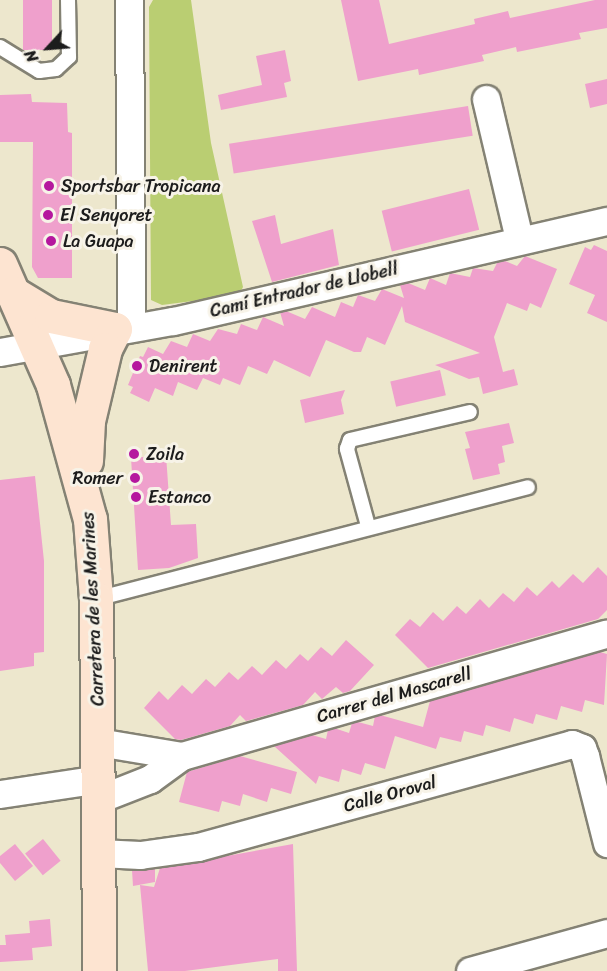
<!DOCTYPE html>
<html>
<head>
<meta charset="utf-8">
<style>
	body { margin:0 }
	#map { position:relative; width:607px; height:971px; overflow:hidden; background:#ede7cd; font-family:Sriracha,sans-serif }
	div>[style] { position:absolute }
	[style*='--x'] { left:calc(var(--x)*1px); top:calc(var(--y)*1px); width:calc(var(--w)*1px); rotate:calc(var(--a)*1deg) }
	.green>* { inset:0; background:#bace72 }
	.building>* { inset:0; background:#efa0cc; transform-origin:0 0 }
	.roads { filter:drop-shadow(2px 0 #848274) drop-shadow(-2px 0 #848274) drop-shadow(0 2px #848274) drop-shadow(0 -2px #848274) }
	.service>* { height:14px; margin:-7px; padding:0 7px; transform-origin:7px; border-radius:7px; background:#fff }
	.minor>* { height:27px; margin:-13.5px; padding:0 13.5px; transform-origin:13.5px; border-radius:13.5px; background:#fff }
	.secondary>* { height:33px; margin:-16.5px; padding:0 16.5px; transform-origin:16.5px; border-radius:16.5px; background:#fde4d1 }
	.dots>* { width:16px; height:16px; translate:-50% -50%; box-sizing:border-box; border:3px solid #f7f3e8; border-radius:50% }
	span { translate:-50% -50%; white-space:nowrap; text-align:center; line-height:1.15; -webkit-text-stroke:6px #f7f3e8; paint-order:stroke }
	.poi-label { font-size:18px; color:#1c1c1c }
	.left { translate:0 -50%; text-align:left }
	.right { translate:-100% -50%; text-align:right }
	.street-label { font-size:18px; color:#1c1c1c }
	.north { position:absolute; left:18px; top:18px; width:60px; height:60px; -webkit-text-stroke:4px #f7f3e8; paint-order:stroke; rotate:244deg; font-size:16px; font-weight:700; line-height:24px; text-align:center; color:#1c1c1c }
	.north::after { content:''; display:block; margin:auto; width:21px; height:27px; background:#1c1c1c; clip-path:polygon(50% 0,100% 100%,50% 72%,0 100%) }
</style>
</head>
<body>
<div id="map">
	<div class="green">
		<i style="clip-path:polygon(153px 0,191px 0,211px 143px,243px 287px,239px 295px,162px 305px,151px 300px,149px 7px)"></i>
	</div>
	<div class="building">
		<i style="left:23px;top:0;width:29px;height:50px"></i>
		<i style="clip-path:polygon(341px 0,379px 0,389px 44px,475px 24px,474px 19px,508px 11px,510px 18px,595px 0,607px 0,607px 28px,579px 33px,581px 39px,517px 52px,516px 47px,482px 55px,484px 61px,419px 75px,418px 69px,358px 81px)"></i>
		<i style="clip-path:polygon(285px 50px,291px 81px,284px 83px,287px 97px,221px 110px,218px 95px,262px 85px,256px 56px)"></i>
		<i style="clip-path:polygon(607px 79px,607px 104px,590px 108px,585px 84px)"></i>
		<i style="clip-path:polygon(31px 94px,32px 102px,67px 103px,68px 132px,72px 133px,72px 278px,38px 278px,32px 267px,33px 142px,0 142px,0 95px)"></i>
		<i style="left:468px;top:106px;width:30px;height:242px;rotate:81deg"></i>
		<i style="left:469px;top:189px;width:42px;height:90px;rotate:76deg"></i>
		<i style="clip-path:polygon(275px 215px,281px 244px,333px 229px,339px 265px,272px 282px,252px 221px)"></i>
		<i style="clip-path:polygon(594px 245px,607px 251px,607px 322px,587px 313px,595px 295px,569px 284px,585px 247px,591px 250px)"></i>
		<i style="clip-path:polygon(525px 256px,557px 269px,541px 308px,530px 303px,527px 311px,507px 303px,494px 337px,503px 372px,514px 369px,518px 385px,483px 394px,479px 377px,469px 379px,435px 365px,480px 353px,405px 322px,402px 306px,385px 345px,367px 337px,361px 352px,354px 352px,326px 340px,310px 377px,274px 360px,267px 374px,248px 366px,240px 385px,223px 378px,220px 385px,203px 378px,197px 390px,178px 382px,173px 396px,155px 388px,149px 402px,130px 393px,133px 387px,128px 385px,140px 356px,143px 357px,148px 347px,163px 354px,171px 341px,187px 347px,193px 334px,210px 341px,218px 329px,237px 334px,241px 324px,257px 330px,263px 317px,284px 326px,280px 312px,286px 311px,305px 319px,312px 307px,335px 317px,341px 302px,353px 307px,358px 295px,375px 301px,382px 289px,404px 298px,400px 285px,408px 283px,425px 290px,430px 278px,446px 285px,450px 273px,470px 277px,473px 268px,493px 271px,497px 263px,505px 261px,517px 266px)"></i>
		<i style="left:440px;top:370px;width:26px;height:51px;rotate:77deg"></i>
		<i style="clip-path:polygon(345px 390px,341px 400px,344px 414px,305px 423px,300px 400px)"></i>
		<i style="clip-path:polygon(509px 423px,514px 443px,502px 446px,505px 462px,498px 464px,500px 474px,473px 480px,465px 449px,470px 448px,465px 432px)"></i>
		<i style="clip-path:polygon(166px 455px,171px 525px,196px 524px,198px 558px,169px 568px,138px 570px,131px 458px)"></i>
		<i style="clip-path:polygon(35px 476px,44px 561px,44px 652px,34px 653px,34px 666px,0 671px,0 480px)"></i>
		<i style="clip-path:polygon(598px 567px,607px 576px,607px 610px,598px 619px,428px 668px,395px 635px,410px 619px,420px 627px,433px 612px,443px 621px,457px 606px,466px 614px,480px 599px,489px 608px,503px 593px,514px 602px,527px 587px,537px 596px,552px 581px,559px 588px,573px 574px,583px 583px)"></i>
		<i style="clip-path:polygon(346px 640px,374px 665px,350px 691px,343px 693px,336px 687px,322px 699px,315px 692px,303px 705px,246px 721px,240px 715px,230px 726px,181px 740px,175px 739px,144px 708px,159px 691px,168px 700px,182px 685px,192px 694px,206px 679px,215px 687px,229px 672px,238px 680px,252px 666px,262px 675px,276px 660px,286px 669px,300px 654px,308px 661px,321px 647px,332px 656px)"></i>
		<i style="clip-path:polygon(600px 652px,607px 654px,604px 705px,585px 700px,582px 712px,561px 706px,557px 720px,536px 714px,533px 724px,514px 718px,510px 732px,486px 725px,483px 736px,464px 731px,461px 742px,440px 737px,436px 749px,395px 736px,385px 769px,365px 763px,361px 775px,342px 769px,339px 782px,319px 776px,316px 784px,274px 746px,312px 735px,326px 739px,328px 730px,334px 728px,349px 733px,352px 723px,358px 722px,373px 726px,375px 716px,380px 715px,423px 727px,430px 701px)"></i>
		<i style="clip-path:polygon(240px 756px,297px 772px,291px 794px,271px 788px,267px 802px,243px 794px,240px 806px,222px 801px,219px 812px,179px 802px,187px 772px)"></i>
		<i style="left:43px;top:839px;width:28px;height:23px;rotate:51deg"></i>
		<i style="clip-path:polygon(15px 844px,33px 866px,15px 881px,0 863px,0 856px)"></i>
		<i style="clip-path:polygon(293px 844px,297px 971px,278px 971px,278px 959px,185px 971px,148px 971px,140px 885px,154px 887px,160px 868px)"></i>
		<i style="clip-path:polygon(155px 869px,155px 882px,133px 886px,132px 870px)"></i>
		<i style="clip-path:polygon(50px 919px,52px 946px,32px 948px,33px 960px,0 962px,0 945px,6px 945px,5px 935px,30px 933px,29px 921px)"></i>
	</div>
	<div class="roads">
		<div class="service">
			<i style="--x:0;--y:47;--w:46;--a:31.6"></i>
			<i style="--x:39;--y:71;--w:17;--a:-7"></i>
			<i style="--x:56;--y:69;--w:18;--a:-43"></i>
			<i style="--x:69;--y:57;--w:57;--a:-91"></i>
			<i style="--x:368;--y:526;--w:80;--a:-105.3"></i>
			<i style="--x:347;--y:449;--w:9;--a:-72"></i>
			<i style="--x:350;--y:440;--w:123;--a:-13.1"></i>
			<i style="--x:96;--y:599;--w:446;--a:-14.5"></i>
		</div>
		<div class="minor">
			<i style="--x:129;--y:0;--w:327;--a:89.6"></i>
			<i style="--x:486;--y:99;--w:144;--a:76.7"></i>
			<i style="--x:0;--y:352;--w:176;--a:-10.2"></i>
			<i style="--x:173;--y:321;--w:445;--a:-13"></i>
			<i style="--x:98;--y:742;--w:85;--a:9.5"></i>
			<i style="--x:0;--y:794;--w:100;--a:-8.6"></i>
			<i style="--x:99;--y:799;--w:55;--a:-21.4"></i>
			<i style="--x:150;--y:779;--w:39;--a:-36"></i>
			<i style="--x:182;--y:756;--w:442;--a:-16.1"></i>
			<i style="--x:99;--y:853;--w:41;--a:2.8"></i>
			<i style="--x:140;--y:855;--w:59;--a:-7.9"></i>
			<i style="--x:198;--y:847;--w:388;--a:-15.4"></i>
			<i style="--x:572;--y:744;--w:11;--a:22"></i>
			<i style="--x:582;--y:748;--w:9;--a:69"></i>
			<i style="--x:585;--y:756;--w:90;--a:75.8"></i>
			<i style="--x:470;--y:971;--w:142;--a:-15.5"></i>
		</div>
		<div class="secondary">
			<i style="--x:0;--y:264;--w:132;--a:66.3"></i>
			<i style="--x:53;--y:385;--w:139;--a:74.6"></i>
			<i style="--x:90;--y:519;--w:80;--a:85.7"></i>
			<i style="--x:96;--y:599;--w:372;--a:89.5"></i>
			<i style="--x:13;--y:293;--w:44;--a:31.2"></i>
			<i style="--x:51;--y:316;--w:65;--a:11.5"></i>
			<i style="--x:115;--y:329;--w:22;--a:117"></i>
			<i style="--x:105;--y:349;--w:74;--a:103.3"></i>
			<i style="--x:88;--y:421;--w:40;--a:92.9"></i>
		</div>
	</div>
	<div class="dots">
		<i style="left:49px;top:186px;background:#b5179e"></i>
		<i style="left:48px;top:215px;background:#b5179e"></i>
		<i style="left:51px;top:241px;background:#b5179e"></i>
		<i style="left:137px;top:366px;background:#b5179e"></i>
		<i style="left:134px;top:454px;background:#b5179e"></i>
		<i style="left:135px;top:478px;background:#b5179e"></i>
		<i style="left:136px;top:497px;background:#b5179e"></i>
	</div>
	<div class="poi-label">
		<span class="left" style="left:61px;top:186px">Sportsbar Tropicana</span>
		<span class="left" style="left:60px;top:215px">El Senyoret</span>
		<span class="left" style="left:63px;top:241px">La Guapa</span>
		<span class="left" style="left:149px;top:366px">Denirent</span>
		<span class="left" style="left:146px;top:454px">Zoila</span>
		<span class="right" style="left:123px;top:478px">Romer</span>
		<span class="left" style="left:148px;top:497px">Estanco</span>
	</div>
	<div class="street-label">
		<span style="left:304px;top:290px;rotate:-13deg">Camí Entrador de Llobell</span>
		<span style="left:93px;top:609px;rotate:-93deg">Carretera de les Marines</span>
		<span style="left:394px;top:695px;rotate:-16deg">Carrer del Mascarell</span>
		<span style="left:390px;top:794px;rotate:-15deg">Calle Oroval</span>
	</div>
	<div class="north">N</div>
</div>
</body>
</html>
